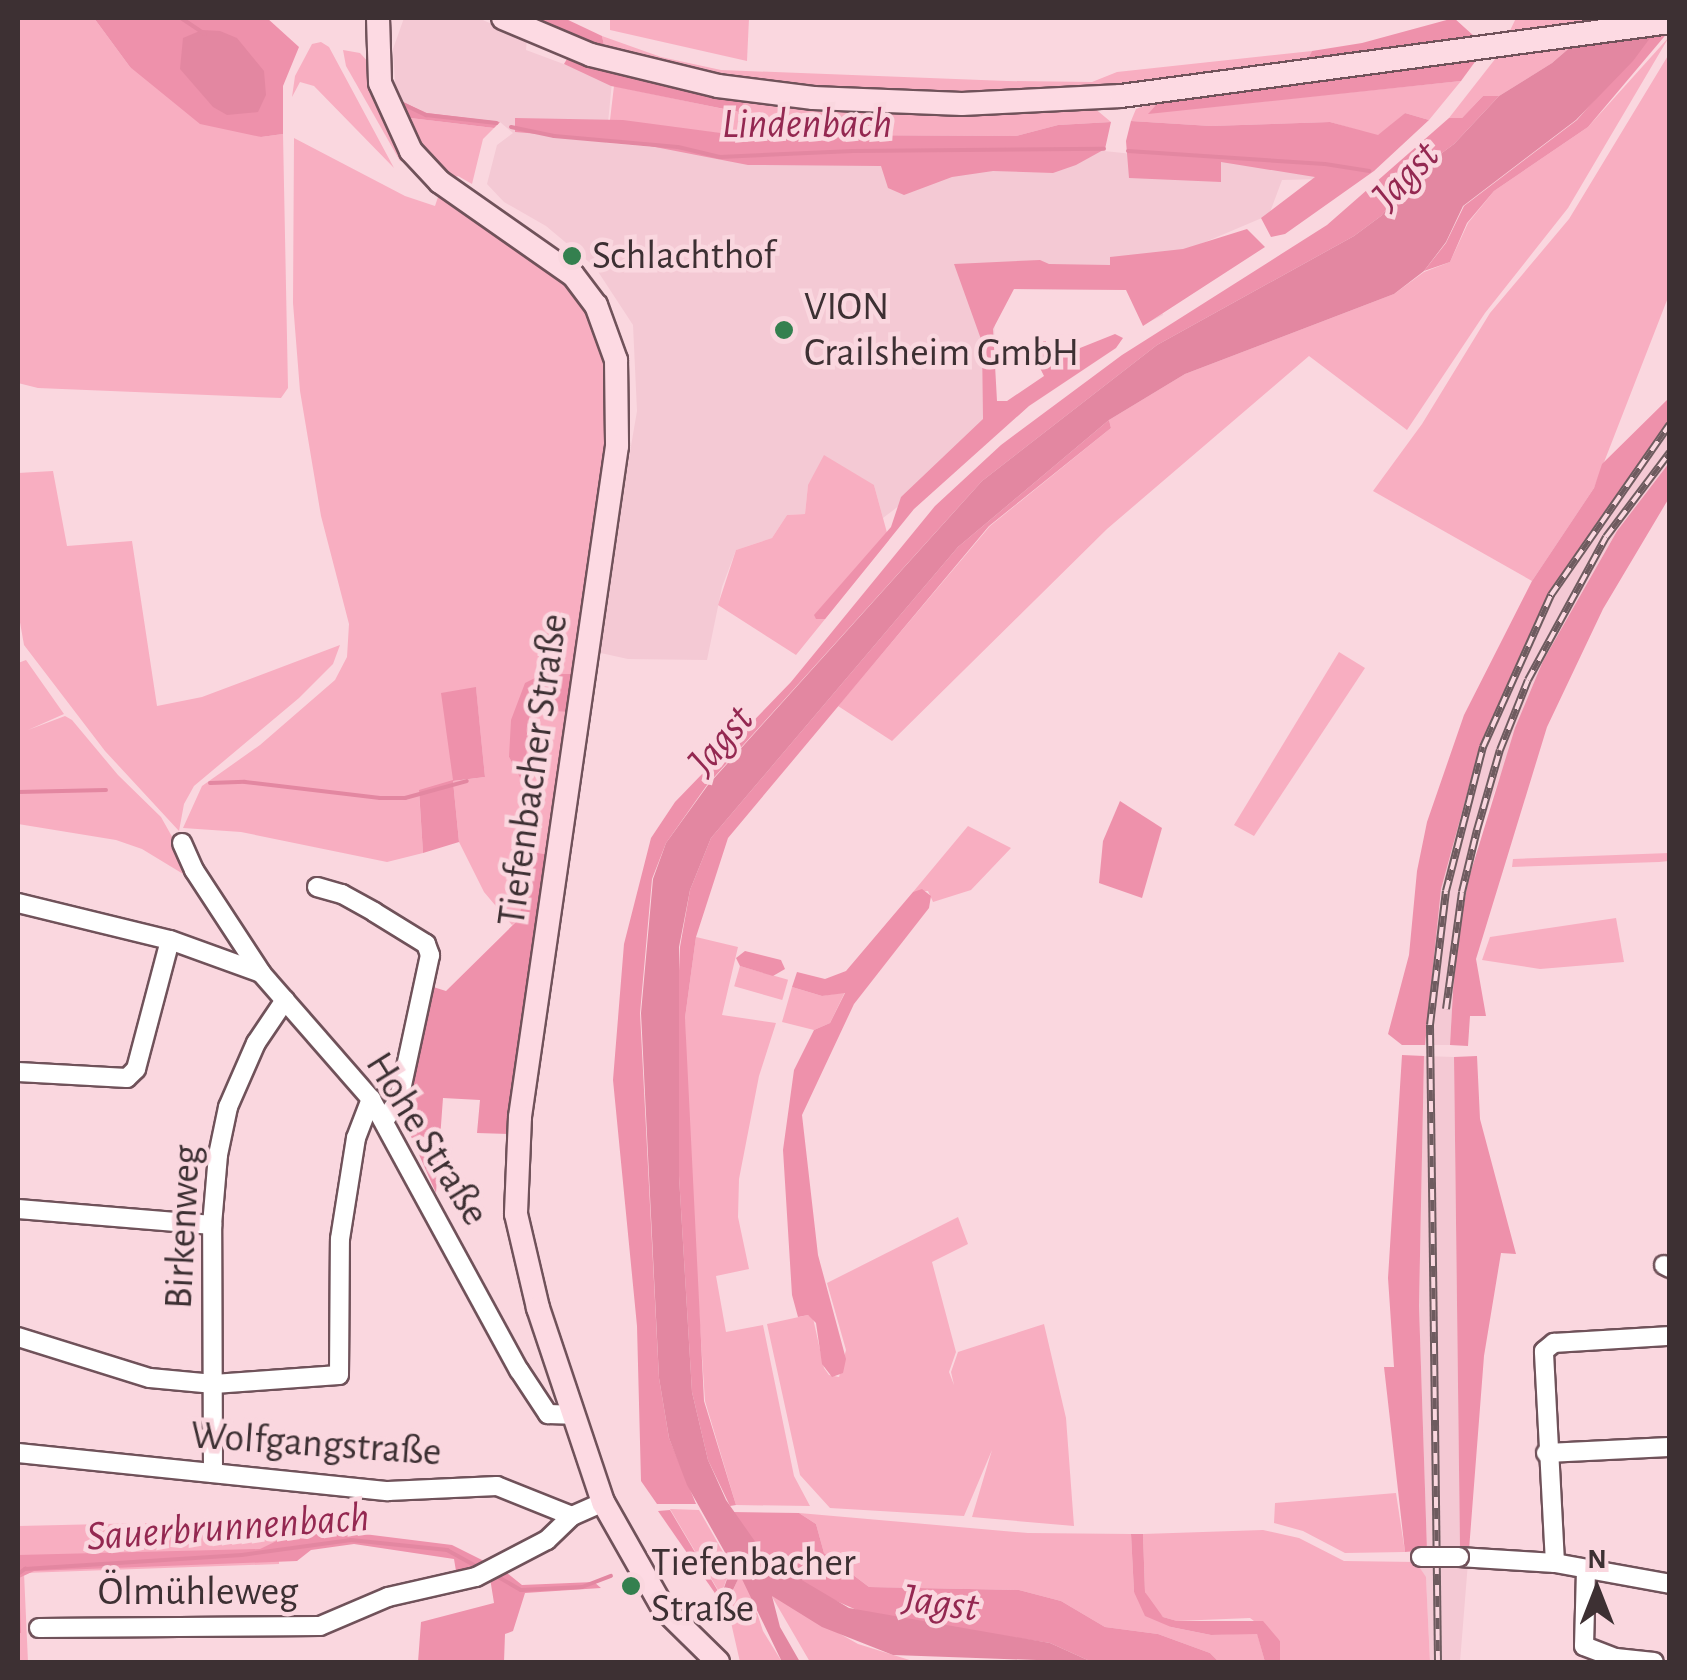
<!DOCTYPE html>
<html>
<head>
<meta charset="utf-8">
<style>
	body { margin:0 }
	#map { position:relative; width:1687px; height:1680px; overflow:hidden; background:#fad7df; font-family:"Alegreya Sans",sans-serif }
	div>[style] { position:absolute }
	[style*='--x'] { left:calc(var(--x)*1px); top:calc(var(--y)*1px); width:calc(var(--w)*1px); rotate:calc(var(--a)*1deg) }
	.built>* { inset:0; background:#f4c9d4 }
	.green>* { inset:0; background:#f8aec1; transform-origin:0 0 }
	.forest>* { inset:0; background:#ee91ab }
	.water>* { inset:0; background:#e387a1 }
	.stream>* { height:4px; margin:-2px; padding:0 2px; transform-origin:2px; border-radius:2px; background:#e387a1 }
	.roads { filter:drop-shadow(2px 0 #70525a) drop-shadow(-2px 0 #70525a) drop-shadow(0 2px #70525a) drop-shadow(0 -2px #70525a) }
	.minor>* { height:18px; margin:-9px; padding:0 9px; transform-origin:9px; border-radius:9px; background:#fff }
	.major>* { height:22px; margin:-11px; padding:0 11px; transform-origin:11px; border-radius:11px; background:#fddae3 }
	.rail>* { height:8px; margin-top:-4px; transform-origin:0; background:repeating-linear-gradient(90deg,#fad7df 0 11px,#6e5b5f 0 22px); box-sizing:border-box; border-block:2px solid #6e5b5f }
	.bridges { filter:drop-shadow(2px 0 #70525a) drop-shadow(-2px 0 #70525a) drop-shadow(0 2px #70525a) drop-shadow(0 -2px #70525a) }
	.minor-bridge>* { height:18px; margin:-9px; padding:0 9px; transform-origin:9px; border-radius:9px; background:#fff }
	.dots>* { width:28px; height:28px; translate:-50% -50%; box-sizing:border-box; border:5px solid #fad7df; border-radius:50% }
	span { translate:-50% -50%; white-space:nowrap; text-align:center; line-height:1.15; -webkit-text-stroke:9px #fad7df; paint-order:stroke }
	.poi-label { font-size:40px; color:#3d3033 }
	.left { translate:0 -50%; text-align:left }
	.street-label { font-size:40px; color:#3d3033 }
	.water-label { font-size:42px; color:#942851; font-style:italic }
	.frame { position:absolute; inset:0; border:20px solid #3d3033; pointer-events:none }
	.north { position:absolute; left:1547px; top:1540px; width:100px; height:100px; -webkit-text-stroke:8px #fad7df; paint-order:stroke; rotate:0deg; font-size:28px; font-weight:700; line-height:40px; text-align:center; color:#3d3033 }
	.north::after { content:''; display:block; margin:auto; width:35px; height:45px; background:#3d3033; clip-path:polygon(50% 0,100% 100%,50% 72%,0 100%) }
</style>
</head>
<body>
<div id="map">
	<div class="built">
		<i style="clip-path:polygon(404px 18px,478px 18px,527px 39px,526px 50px,612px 82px,606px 143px,678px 149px,1085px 149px,1190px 160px,1325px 166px,1321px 179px,1282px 180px,1269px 215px,1184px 251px,1157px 291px,1163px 315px,1145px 324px,1127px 290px,995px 289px,993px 434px,883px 518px,874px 485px,808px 485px,805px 514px,787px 515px,772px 538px,736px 550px,722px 587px,707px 660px,628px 659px,596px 652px,637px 411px,633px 325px,595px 267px,546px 226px,504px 202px,487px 184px,497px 145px,513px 133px,500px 122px,427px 113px,396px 99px,393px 49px)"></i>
		<i style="clip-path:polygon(1669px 420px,1669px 463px,1617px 531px,1543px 661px,1484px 820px,1468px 881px,1455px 956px,1450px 1045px,1425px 1045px,1441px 889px,1481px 743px,1550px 592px)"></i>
		<i style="clip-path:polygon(1424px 1056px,1454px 1057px,1460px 1549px,1469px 1550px,1460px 1662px,1430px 1662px,1426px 1578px,1416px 1562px,1427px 1550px,1419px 1306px)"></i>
	</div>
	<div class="green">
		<i style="clip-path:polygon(18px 18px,94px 18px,130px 67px,261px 137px,283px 134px,288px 388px,281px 398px,38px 388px,18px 383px)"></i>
		<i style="clip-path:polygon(610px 18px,749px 18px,747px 61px,610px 30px)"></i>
		<i style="clip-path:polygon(1516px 18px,1604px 18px,1552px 63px,1499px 96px,1483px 96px,1462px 118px,1449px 118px,1499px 54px)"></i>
		<i style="clip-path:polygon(602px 36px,661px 57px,721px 70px,1007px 81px,1092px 82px,1117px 72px,1312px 51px,1305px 64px,1108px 86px,1019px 94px,879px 94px,717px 79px,605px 50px)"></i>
		<i style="clip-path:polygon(1669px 37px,1568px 208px,1485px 313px,1407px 430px,1309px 356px,1107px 529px,892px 741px,838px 706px,990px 526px,1111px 428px,1109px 420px,1185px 374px,1394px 294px,1424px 272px,1450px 262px,1468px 223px,1494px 191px,1588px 127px)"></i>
		<i style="clip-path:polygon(321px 42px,329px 47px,394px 168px,314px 86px,300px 82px,292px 97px,295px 76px,312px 44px)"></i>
		<i style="clip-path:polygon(343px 50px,360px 53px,370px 64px,404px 160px,400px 161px,346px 66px)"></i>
		<i style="clip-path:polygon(1669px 54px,1669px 295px,1594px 488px,1532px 581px,1373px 491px,1422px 424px,1490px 313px,1569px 219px)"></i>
		<i style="clip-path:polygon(1461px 81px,1429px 120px,1405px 113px,1378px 136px,1330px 122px,1211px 126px,1131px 121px,1136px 109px,1160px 100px,1149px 113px)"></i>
		<i style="clip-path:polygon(614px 86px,738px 112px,747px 96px,1093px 107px,1111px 122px,1058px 125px,1016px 136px,821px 135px,766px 139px,610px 120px)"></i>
		<i style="clip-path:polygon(402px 117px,494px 128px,483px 139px,472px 184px,458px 176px,450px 180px,416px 144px)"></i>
		<i style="clip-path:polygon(evenodd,294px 138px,405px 196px,435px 206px,439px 194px,556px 271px,588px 311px,602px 341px,612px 407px,575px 674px,543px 674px,509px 757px,523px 781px,532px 709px,568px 712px,550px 855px,536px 854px,519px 919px,512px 925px,484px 892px,459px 842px,453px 781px,419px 791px,423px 853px,387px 862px,241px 832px,183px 828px,202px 786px,260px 745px,335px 680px,347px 657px,349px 624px,321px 516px,300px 391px,293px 303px,294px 138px,476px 688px,485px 777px,454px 781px,453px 780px,476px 688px)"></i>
		<i style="clip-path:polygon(824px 455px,874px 485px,889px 540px,796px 655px,718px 605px,736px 550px,772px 538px,787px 515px,805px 514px,808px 485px)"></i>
		<i style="clip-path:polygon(53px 471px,67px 546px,132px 541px,157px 706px,202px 697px,340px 645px,333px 664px,299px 698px,194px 786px,184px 804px,179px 831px,105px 751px,24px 645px,18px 611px,18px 473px)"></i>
		<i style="clip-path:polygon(1339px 652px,1365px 668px,1254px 836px,1234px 825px)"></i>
		<i style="clip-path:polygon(26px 660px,64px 714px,28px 730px,65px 716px,72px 720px,118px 775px,161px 817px,198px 883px,142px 849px,116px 840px,18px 824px,18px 663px)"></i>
		<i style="clip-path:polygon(968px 826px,1011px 848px,971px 890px,933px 902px,928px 891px,913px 892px)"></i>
		<i style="clip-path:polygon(1669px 853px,1669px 861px,1659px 862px,1512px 867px,1513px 859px)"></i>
		<i style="clip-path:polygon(1616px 918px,1624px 962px,1540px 969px,1482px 960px,1490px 937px)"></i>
		<i style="clip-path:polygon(696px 937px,738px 947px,722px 1015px,776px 1023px,759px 1076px,739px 1179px,738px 1217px,749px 1269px,716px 1276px,726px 1332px,763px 1325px,794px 1476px,810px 1506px,736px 1505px,705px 1401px,686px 1114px,685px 1018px)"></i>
		<i style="left:740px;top:966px;width:50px;height:21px;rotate:16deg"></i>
		<i style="clip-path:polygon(792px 987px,822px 996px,845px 992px,830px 1023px,814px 1030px,782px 1022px)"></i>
		<i style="clip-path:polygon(958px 1217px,968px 1244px,932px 1262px,956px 1352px,949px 1372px,954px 1385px,951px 1372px,958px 1352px,1044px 1324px,1066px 1418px,1074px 1526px,972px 1517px,992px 1450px,964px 1516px,830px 1508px,800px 1475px,767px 1324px,808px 1315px,813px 1318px,824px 1368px,829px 1375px,839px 1377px,846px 1350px,827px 1283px)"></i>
		<i style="clip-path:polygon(1396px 1493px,1405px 1552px,1345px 1553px,1303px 1531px,1274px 1523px,1275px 1503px)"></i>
		<i style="clip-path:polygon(670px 1509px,699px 1510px,731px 1566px,721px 1595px)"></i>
		<i style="clip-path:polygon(799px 1513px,1028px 1533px,1131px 1534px,1134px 1592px,1171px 1627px,1211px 1635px,1257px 1633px,1265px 1662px,1219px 1662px,1210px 1653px,1158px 1634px,1105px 1627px,1061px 1601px,1019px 1590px,869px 1587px,824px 1553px,816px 1524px)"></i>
		<i style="clip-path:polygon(279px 1520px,279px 1564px,24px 1573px,28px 1662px,18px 1662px,18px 1526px)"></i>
		<i style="clip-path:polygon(1263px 1530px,1299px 1538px,1344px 1561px,1416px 1562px,1426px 1577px,1430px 1662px,1280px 1662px,1280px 1641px,1250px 1618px,1177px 1621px,1163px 1617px,1152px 1605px,1145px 1592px,1143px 1534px)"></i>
		<i style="clip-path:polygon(740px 1574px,747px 1582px,763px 1631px,782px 1662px,740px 1662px,727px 1605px)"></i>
		<i style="clip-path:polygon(771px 1595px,858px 1644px,916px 1662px,810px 1662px)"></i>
	</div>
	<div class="forest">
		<i style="clip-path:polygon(94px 18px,267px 18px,299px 47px,283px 86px,283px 134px,261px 137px,200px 124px,130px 67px)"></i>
		<i style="clip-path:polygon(528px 18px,564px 18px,602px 36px,605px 50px)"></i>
		<i style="clip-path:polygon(1454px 18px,1475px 37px,1305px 64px,1312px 51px,1362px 43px)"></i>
		<i style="clip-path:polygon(1669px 31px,1588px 127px,1494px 191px,1467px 223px,1450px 262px,1424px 271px,1446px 243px,1464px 206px,1577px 120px,1653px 33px)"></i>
		<i style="clip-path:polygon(571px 52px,747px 96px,739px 112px,611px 86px,564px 64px)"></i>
		<i style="clip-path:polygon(1480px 55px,1461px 81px,1148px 114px,1160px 100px)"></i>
		<i style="clip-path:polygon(1483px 96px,1499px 96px,1454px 144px,1419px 170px,1381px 216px,1354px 236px,1157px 345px,982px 481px,707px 785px,666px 843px,652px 879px,640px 1013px,659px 1378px,669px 1438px,696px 1504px,657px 1504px,641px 1481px,637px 1326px,613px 1080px,624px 944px,651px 838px,675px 802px,791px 682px,935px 506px,1001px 445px,1122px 355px,1327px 225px,1449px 118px,1462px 118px)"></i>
		<i style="clip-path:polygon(396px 99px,427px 113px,500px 122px,494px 128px,402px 117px)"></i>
		<i style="clip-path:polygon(1405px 113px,1429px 120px,1374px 171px,1285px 234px,1271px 237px,1261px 218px,1315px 177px,1221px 162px,1221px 182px,1129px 178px,1126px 141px,1131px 121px,1211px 126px,1330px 122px,1378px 135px)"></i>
		<i style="clip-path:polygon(515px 118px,623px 120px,766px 139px,821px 135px,1016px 136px,1058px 125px,1111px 122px,1105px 149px,1076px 165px,1053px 173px,993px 171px,952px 177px,904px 195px,888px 188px,881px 166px,748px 165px,624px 141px,515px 132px)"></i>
		<i style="clip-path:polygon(1247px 229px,1265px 247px,1143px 326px,1126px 290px,1014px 289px,993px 329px,997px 401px,1007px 401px,1044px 376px,1038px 364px,1038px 341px,1046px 341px,1045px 362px,1115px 334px,1123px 338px,1116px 348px,1029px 406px,914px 509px,825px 619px,816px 619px,814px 615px,891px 527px,901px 497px,983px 419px,982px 342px,954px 264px,1040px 260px,1049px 264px,1110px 265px,1110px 257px,1183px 249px)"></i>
		<i style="clip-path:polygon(1669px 398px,1669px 420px,1550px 592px,1481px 743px,1441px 889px,1425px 1045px,1402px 1045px,1388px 1034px,1409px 955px,1417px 871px,1427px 822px,1464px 715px,1532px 581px,1594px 488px,1602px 464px)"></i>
		<i style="clip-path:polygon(1109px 420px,1111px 428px,989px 526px,728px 838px,696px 937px,685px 1018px,704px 1401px,736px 1505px,730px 1506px,708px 1460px,692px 1392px,679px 1176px,677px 1019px,680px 947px,690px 890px,711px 838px,958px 547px)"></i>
		<i style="clip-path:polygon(1669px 463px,1669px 498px,1603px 609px,1547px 727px,1476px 959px,1486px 1016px,1470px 1016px,1468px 1046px,1450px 1045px,1455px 956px,1468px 881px,1515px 728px,1543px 661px,1617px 531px)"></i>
		<i style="clip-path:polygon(543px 674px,575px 674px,568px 712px,532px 710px,523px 783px,509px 757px,511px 720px,525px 683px)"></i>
		<i style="clip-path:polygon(476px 687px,485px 777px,453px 781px,459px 842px,423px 853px,419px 790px,453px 780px,441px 693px)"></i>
		<i style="clip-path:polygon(1120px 801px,1162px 828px,1142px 898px,1099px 883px,1103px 841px)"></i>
		<i style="clip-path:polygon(537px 853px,550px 855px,509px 1134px,477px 1133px,480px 1100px,443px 1098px,436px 1193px,398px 1107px,430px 986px,446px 991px,518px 920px)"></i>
		<i style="clip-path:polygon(922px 889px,931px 896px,929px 908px,854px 1004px,802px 1115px,818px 1255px,846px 1359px,843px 1373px,832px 1377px,822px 1364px,816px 1323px,808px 1315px,798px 1317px,792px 1295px,783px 1150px,794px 1070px,814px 1030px,830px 1023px,845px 993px,822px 996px,792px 987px,797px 972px,825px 979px,846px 971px,913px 892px)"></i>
		<i style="clip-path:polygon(745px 951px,781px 960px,785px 969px,773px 976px,740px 966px,736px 958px)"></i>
		<i style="clip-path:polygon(1402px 1055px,1424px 1056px,1419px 1306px,1427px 1550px,1405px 1552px,1384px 1367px,1394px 1367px,1388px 1278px)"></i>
		<i style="clip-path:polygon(1477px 1056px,1480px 1119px,1516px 1254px,1501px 1253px,1484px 1356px,1469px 1550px,1460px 1550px,1454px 1057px)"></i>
		<i style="clip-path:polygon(670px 1510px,721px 1596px,719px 1599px,658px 1511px)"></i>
		<i style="clip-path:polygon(732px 1512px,799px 1513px,816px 1524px,824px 1553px,869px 1587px,1019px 1590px,1061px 1601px,1105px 1627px,1158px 1634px,1210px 1653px,1219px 1662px,1092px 1662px,1050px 1643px,868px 1615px,825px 1596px,768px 1560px)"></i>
		<i style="clip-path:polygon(348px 1532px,452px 1545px,490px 1564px,457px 1577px,454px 1559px,354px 1544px,311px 1550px,297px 1561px,34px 1571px,19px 1578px,21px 1633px,18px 1633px,18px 1555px,260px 1549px,289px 1535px)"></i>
		<i style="clip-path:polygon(1131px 1534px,1143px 1534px,1145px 1592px,1163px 1617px,1177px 1621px,1263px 1621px,1280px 1641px,1280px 1662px,1265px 1662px,1257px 1634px,1211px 1635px,1171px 1627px,1145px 1616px,1134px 1592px)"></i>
		<i style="clip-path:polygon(507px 1573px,522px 1585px,594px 1582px,601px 1588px,525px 1593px,513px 1631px,505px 1634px,504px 1662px,418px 1662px,421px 1622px,494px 1603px,490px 1578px)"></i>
	</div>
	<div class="water">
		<i style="clip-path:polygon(1604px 18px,1665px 18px,1633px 61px,1576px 120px,1463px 206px,1446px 242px,1424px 271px,1394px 294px,1185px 374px,1109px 420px,958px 547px,711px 838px,690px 890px,679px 947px,679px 1176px,692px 1392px,708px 1460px,726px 1500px,768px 1560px,849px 1608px,1050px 1643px,1092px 1662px,893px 1655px,822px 1627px,772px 1596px,780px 1627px,800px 1662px,782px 1662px,740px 1575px,726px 1605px,720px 1599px,732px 1565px,687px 1485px,669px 1438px,659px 1378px,641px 1013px,653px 879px,666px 843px,708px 785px,982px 481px,1157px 345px,1354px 236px,1381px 216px,1419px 170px,1454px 144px,1499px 96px,1552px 63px)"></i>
		<i style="clip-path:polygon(220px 31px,237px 38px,264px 71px,266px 95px,258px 112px,227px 115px,213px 107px,180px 69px,183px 38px,202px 30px)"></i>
	</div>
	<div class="stream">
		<i style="--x:181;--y:18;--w:29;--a:34"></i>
		<i style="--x:401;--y:103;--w:28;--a:26"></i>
		<i style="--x:426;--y:115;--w:71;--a:6.4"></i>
		<i style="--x:511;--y:127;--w:44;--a:11.8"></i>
		<i style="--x:554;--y:136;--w:124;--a:5.1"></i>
		<i style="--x:678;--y:147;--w:43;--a:13.4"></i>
		<i style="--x:720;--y:157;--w:133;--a:-2.6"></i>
		<i style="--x:853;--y:151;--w:251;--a:-0.5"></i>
		<i style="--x:1128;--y:151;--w:197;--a:3.8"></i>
		<i style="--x:1325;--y:164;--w:45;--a:9"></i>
		<i style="--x:1398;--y:178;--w:15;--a:20"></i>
		<i style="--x:210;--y:783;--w:35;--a:-2"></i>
		<i style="--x:245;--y:782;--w:136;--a:6.8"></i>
		<i style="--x:380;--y:798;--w:25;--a:0"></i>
		<i style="--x:405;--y:798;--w:64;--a:-15.3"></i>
		<i style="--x:18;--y:792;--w:88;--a:-1.3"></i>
		<i style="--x:18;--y:1574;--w:9;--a:-36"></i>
		<i style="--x:25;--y:1569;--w:217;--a:-3.7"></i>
		<i style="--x:242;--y:1555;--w:110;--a:-7.8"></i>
		<i style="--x:351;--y:1540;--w:97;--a:5.9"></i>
		<i style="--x:447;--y:1550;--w:38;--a:29"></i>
		<i style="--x:493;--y:1574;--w:32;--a:30"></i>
		<i style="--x:521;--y:1590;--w:61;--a:-2.8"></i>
		<i style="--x:582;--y:1587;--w:31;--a:-21"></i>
	</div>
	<div class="roads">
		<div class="minor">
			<i style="--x:182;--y:843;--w:30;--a:66"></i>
			<i style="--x:194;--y:870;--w:124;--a:56.8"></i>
			<i style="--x:262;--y:974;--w:166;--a:48.9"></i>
			<i style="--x:371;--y:1099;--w:309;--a:61.4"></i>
			<i style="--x:519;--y:1370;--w:53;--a:56.6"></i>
			<i style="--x:548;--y:1414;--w:24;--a:2"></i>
			<i style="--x:317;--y:887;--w:26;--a:16"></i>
			<i style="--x:342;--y:894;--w:37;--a:29"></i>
			<i style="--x:374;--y:912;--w:61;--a:31.6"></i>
			<i style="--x:426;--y:944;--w:12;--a:70"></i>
			<i style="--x:430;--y:955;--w:147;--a:102.1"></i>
			<i style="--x:399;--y:1099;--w:27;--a:124"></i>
			<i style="--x:18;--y:903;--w:156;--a:13.7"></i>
			<i style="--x:170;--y:940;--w:97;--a:19.9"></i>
			<i style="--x:18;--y:1072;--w:109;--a:3.2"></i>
			<i style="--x:127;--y:1078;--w:13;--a:-45"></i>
			<i style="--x:136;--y:1069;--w:133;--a:-75.2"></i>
			<i style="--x:18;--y:1209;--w:195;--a:4.7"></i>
			<i style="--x:1664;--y:1265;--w:7;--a:27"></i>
			<i style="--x:18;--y:1337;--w:138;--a:17.3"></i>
			<i style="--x:150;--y:1378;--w:64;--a:5.4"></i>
			<i style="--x:214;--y:1384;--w:125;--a:-4.1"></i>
			<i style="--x:339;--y:1375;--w:136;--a:-89.6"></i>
			<i style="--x:340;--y:1239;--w:102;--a:-81"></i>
			<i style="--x:356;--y:1138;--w:42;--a:-69"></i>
			<i style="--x:18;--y:1453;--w:372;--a:5.9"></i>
			<i style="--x:388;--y:1491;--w:109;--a:-2.6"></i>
			<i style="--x:497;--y:1486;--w:81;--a:21.8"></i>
			<i style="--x:572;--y:1516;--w:34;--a:-24"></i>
			<i style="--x:1546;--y:1453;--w:124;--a:-2.8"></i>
			<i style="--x:213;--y:1473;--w:248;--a:-90.2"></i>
			<i style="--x:212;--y:1225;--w:70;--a:-85.1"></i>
			<i style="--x:218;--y:1155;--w:49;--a:-78.2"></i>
			<i style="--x:228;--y:1107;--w:70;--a:-66.4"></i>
			<i style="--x:256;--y:1043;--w:52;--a:-56"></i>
			<i style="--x:1459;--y:1557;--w:96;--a:3.6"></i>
			<i style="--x:1555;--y:1563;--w:117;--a:10.3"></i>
			<i style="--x:1555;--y:1563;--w:212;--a:-93"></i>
			<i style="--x:1544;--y:1351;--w:13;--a:-39"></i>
			<i style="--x:1554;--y:1343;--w:116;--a:-3.5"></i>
			<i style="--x:1586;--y:1570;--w:76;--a:91.5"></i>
			<i style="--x:1584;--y:1646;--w:34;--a:21"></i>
			<i style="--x:1616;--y:1658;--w:38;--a:6"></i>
			<i style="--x:39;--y:1628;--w:281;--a:-0.4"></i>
			<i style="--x:320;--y:1626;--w:74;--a:-23.1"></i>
			<i style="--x:388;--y:1597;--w:90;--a:-12.8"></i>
			<i style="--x:476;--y:1577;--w:80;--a:-27.5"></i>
			<i style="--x:547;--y:1540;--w:35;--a:-44"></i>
		</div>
		<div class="major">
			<i style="--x:378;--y:18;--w:65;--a:88.2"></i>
			<i style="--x:380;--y:83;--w:75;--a:65.5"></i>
			<i style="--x:411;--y:151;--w:42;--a:46.9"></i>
			<i style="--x:440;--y:182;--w:162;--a:35"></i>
			<i style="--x:573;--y:275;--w:38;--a:53"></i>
			<i style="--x:596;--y:305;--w:59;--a:70"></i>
			<i style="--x:616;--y:360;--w:86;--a:89.3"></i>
			<i style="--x:617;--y:446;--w:678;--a:98.23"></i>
			<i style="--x:520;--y:1117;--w:97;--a:92.4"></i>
			<i style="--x:516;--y:1214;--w:97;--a:76.8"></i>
			<i style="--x:538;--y:1308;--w:205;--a:71.5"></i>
			<i style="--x:603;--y:1502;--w:122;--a:60.5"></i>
			<i style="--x:663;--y:1608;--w:77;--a:44.5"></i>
			<i style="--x:503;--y:18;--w:95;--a:22.8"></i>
			<i style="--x:591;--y:55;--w:131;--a:13.7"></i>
			<i style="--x:718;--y:86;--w:96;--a:7.2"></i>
			<i style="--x:813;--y:98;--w:149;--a:2.3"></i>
			<i style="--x:962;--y:104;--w:159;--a:-2.9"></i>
			<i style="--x:1121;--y:96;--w:554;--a:-7.68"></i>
		</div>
	</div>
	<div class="rail">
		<i style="--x:1446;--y:1009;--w:118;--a:-82.2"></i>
		<i style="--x:1462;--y:892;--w:64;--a:-76.4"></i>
		<i style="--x:1477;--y:830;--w:83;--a:-74"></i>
		<i style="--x:1500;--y:750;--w:75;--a:-68.2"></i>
		<i style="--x:1528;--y:680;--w:163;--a:-61.4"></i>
		<i style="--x:1606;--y:537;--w:106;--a:-53"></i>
		<i style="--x:1438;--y:1662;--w:637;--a:-90.72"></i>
		<i style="--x:1430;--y:1025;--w:135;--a:-83.2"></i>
		<i style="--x:1446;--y:891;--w:149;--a:-75.6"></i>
		<i style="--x:1483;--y:747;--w:167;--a:-65.9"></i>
		<i style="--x:1551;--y:595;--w:208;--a:-55.2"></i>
	</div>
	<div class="bridges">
		<div class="minor-bridge">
			<i style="--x:1421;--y:1557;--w:38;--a:0"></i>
		</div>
	</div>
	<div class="dots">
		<i style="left:572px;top:256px;background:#34804f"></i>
		<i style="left:784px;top:330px;background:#34804f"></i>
		<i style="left:631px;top:1586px;background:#34804f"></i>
	</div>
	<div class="poi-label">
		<span class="left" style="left:592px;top:256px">Schlachthof</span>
		<span class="left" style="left:804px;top:330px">VION<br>Crailsheim GmbH</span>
		<span class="left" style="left:651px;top:1586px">Tiefenbacher<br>Straße</span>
	</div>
	<div class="street-label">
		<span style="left:533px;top:770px;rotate:-82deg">Tiefenbacher Straße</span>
		<span style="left:427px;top:1139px;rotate:58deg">Hohe Straße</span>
		<span style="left:183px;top:1227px;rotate:-87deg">Birkenweg</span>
		<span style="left:316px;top:1444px;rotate:4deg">Wolfgangstraße</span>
		<span style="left:198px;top:1592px">Ölmühleweg</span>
	</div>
	<div class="water-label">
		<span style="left:807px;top:124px">Lindenbach</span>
		<span style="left:1406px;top:175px;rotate:-46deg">Jagst</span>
		<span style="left:721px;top:740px;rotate:-49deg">Jagst</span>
		<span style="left:228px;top:1527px;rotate:-4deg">Sauerbrunnenbach</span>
		<span style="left:941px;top:1603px;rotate:8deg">Jagst</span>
	</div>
	<div class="frame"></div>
	<div class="north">N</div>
</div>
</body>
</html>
